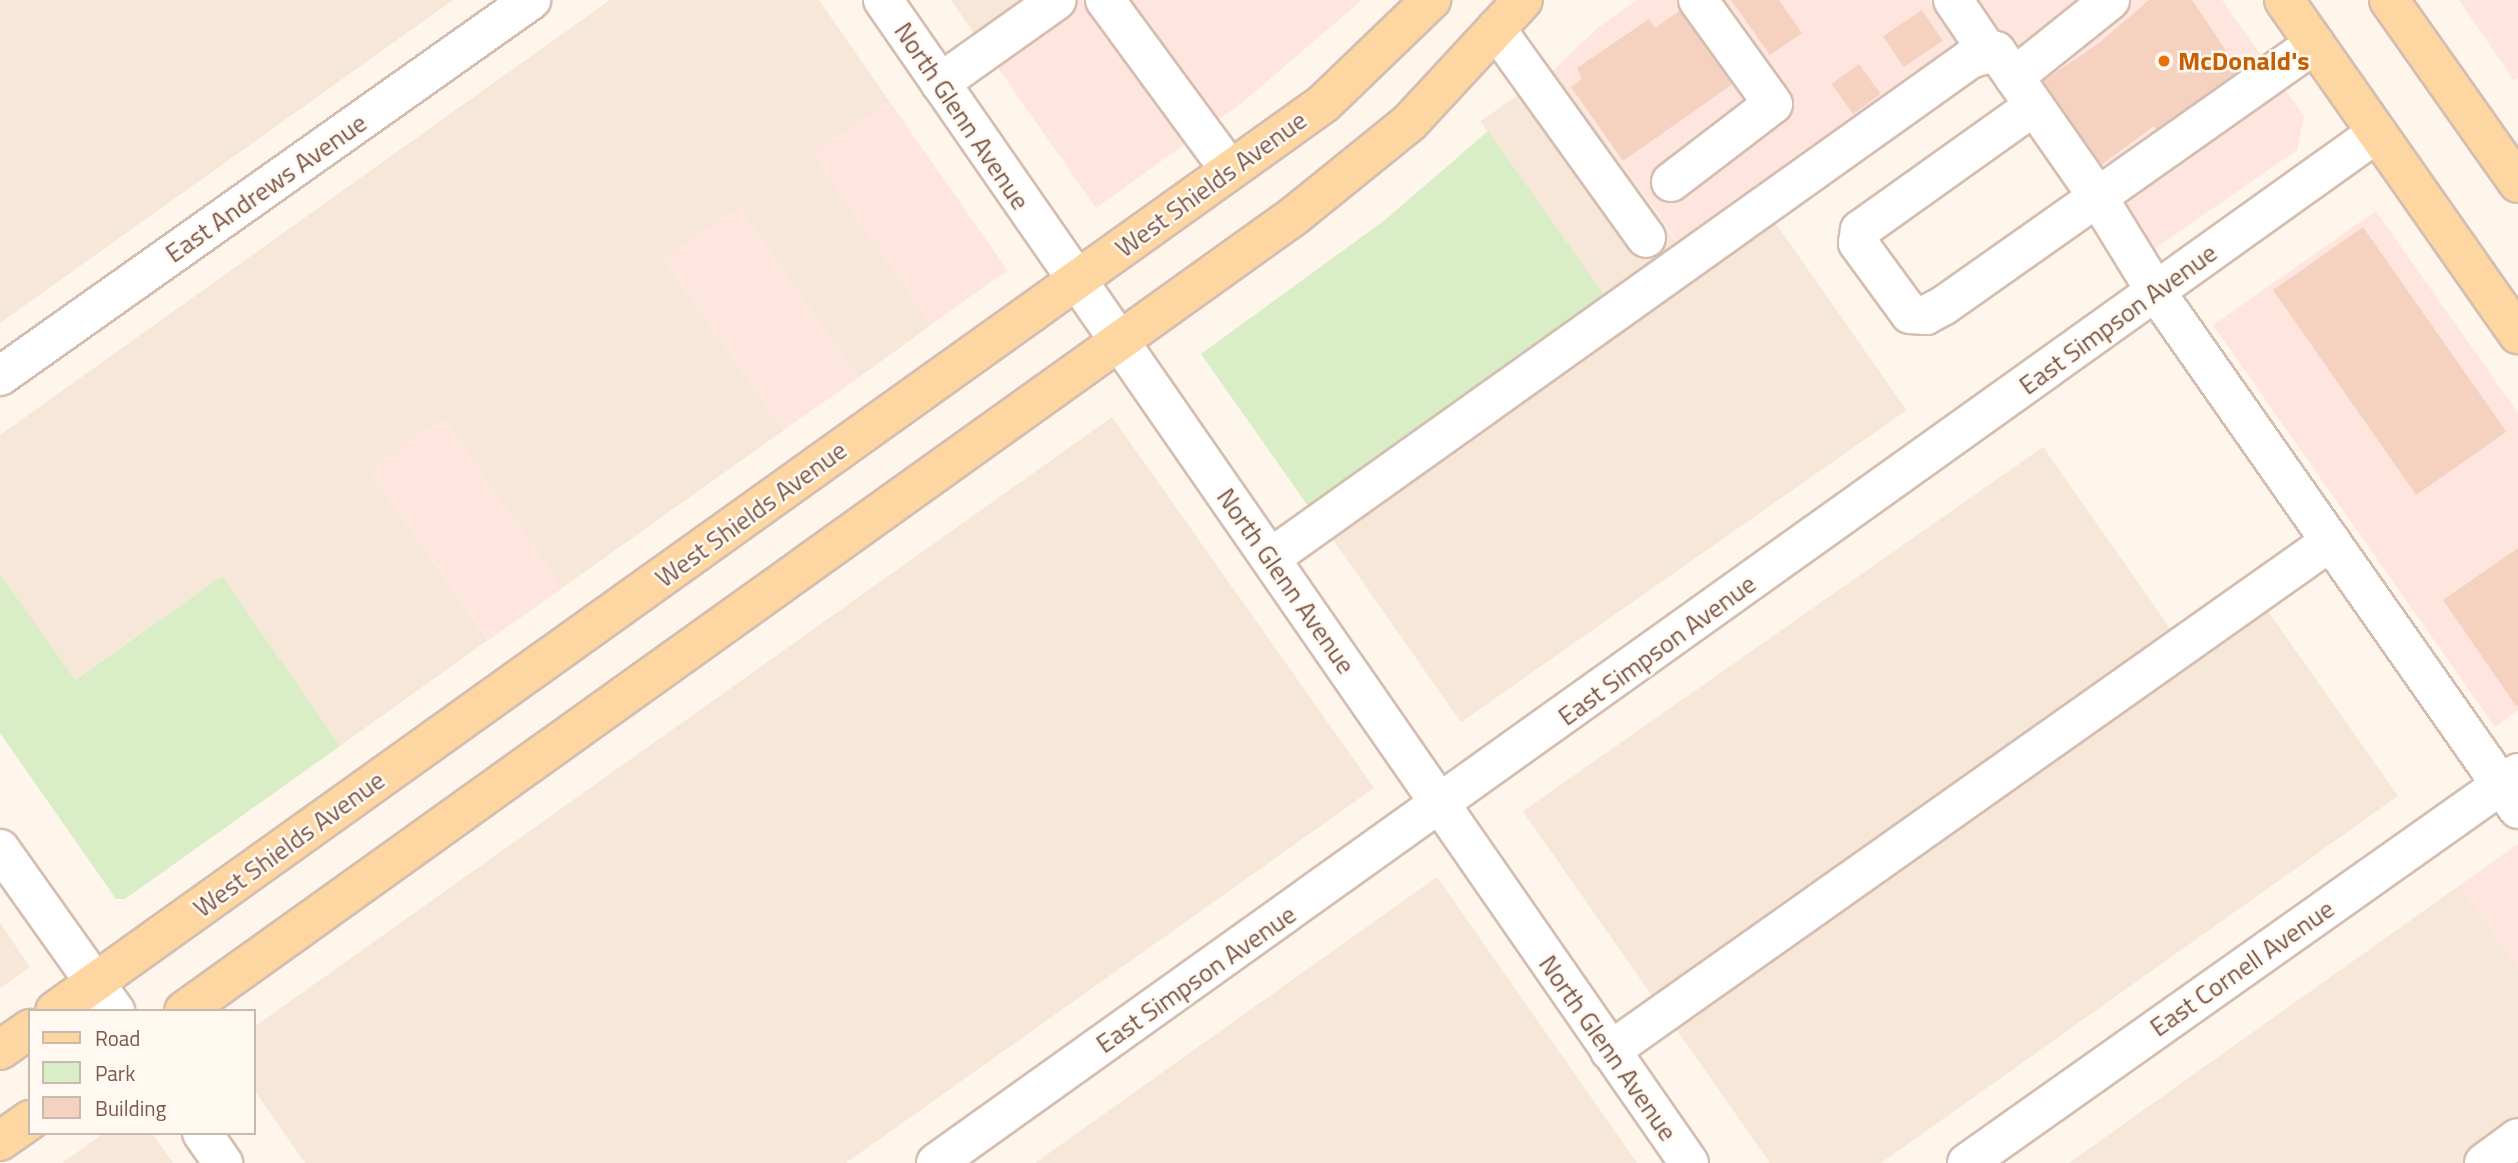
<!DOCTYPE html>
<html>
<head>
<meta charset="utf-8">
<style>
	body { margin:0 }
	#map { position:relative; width:2518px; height:1163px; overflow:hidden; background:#fef5eb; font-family:"Titillium Web",sans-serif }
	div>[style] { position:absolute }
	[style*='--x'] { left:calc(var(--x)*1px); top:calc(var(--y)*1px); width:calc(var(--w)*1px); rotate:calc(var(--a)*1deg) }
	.residential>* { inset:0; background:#f6e7d8; transform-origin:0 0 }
	.commercial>* { inset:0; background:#fee6de; transform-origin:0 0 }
	.green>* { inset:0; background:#d9edc7 }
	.building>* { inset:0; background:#f5d2c0; transform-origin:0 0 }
	.roads { filter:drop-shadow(2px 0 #d4beb1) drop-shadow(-2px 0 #d4beb1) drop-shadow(0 2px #d4beb1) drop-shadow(0 -2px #d4beb1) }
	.minor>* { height:38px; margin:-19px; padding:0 19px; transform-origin:19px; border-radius:19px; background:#fff }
	.major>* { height:38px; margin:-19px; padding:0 19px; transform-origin:19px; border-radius:19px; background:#fed6a1 }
	.dots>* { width:19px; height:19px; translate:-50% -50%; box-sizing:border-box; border:4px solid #fff9f2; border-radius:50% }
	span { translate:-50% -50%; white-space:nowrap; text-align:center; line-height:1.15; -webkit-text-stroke:5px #fff9f2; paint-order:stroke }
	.food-label { font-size:26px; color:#c56008; font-weight:700 }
	.left { translate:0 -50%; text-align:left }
	.street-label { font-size:26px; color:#7b594b }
	.legend { position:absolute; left:28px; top:1009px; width:228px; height:126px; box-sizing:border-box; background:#fff9f2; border:2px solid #cab9af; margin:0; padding:9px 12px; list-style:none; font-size:21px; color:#7b594b }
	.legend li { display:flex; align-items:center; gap:14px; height:35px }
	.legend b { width:35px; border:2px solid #cab9af }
</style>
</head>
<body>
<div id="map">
	<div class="residential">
		<i style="clip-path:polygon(0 0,453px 0,0 323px)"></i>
		<i style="clip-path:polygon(610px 0,819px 0,889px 101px,813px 155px,931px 325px,858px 378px,739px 208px,665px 260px,784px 430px,562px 588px,443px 418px,370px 471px,488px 640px,340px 746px,222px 576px,74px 680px,0 574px,0 435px)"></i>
		<i style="clip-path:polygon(951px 0,1030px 0,977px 38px)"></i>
		<i style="left:1555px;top:69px;width:222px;height:91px;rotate:55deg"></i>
		<i style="left:1774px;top:221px;width:231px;height:544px;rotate:55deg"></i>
		<i style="clip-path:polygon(1112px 417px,1374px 788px,846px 1163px,305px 1163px,254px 1090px,254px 1027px)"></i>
		<i style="left:2043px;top:447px;width:231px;height:635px;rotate:55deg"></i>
		<i style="clip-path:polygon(2265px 607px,2398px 796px,1881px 1163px,1770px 1163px,1674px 1026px)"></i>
		<i style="clip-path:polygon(1437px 877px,1637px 1163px,1035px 1163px)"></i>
		<i style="clip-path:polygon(2460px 885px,2518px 967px,2518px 1127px,2467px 1163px,2069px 1163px)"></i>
		<i style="clip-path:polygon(0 923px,30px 967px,0 988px)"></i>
		<i style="clip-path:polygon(104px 1133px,152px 1133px,173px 1163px,62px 1163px)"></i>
	</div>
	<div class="commercial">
		<i style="clip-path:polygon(1030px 0,1362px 0,1243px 102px,1096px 208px,977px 38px)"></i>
		<i style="clip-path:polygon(1637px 0,1949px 0,1978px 40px,1683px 250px,1555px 69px,1596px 29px)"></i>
		<i style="clip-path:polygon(1966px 0,2222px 0,2304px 116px,2297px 150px,2147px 254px)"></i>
		<i style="clip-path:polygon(2459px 0,2518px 0,2518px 78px,2514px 81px)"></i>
		<i style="left:889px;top:101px;width:207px;height:94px;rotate:55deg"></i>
		<i style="left:738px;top:207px;width:209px;height:90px;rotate:55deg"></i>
		<i style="clip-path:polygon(2376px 211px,2518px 413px,2518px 710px,2495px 727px,2213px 325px)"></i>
		<i style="left:443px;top:418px;width:208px;height:90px;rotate:55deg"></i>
		<i style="clip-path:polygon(2518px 844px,2518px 967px,2460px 885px)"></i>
	</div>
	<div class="green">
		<i style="clip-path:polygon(1488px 131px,1609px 302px,1313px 513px,1201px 354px,1385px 220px)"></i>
		<i style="clip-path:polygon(0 574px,75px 680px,222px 576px,340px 746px,125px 899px,116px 899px,0 733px)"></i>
	</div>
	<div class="building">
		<i style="clip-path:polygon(1731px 0,1779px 0,1802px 33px,1770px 55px)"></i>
		<i style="clip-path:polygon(2149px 0,2192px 0,2248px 83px,2161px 136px,2154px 126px,2093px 171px,2033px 88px,2099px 43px)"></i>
		<i style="clip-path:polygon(1685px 7px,1737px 81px,1623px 161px,1571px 87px,1582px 79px,1577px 68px,1649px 19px,1655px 28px)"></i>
		<i style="left:1922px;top:10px;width:37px;height:47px;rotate:56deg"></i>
		<i style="left:1859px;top:64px;width:37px;height:34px;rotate:54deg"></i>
		<i style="left:2363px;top:227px;width:250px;height:110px;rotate:55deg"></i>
		<i style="clip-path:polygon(2518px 548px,2518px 705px,2516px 706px,2443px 600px)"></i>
	</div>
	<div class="roads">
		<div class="minor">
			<i style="--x:883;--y:0;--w:1415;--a:55.28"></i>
			<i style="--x:1105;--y:0;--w:211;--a:53.7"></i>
			<i style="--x:1953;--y:0;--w:64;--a:55.8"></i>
			<i style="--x:1496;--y:29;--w:257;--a:54.3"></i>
			<i style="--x:2014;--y:77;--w:123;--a:-38.7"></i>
			<i style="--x:940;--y:83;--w:143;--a:-35.4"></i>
			<i style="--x:2034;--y:106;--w:214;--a:144.5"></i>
			<i style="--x:1860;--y:230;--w:13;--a:99"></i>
			<i style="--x:1858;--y:243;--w:88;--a:53.8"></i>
			<i style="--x:1910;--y:314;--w:16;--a:4"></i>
			<i style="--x:1926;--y:315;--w:19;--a:-28"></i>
			<i style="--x:1943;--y:306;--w:455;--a:-35.2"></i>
			<i style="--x:1671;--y:182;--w:128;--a:-37.4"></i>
			<i style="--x:1773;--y:104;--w:128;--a:-125.8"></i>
			<i style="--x:0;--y:376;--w:651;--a:-35.3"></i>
			<i style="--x:1272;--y:557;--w:857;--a:-35.51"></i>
			<i style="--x:1970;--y:59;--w:27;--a:-17"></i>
			<i style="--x:1996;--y:51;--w:177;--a:55.1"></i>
			<i style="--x:2097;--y:196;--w:113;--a:58.4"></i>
			<i style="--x:2156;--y:292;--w:631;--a:55"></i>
			<i style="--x:0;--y:849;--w:199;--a:54.6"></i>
			<i style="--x:1610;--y:1051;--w:883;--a:-35.27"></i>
			<i style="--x:202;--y:1133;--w:37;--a:55"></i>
			<i style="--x:936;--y:1163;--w:1771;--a:-35.56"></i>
			<i style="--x:1967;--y:1163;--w:675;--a:-35.29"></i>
			<i style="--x:2484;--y:1163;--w:42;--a:-36.3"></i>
		</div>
		<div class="major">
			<i style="--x:2284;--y:0;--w:408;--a:55"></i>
			<i style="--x:2389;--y:0;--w:224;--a:54.8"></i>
			<i style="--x:55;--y:1011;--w:1560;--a:-35.58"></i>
			<i style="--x:1324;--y:103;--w:149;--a:-43.9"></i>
			<i style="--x:184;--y:1011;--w:1365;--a:-35.61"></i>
			<i style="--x:1294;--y:216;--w:149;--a:-39"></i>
			<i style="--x:1410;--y:122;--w:166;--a:-47.2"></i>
			<i style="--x:0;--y:1050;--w:37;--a:-35"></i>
			<i style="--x:0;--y:1141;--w:37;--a:-35"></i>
		</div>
	</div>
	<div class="dots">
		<i style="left:2164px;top:61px;background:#e8710a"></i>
	</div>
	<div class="food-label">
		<span class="left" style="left:2178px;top:61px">McDonald's</span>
	</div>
	<div class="street-label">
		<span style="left:962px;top:116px;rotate:56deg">North Glenn Avenue</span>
		<span style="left:1211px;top:184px;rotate:-36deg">West Shields Avenue</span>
		<span style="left:266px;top:188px;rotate:-35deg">East Andrews Avenue</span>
		<span style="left:2118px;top:319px;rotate:-36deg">East Simpson Avenue</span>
		<span style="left:751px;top:514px;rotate:-36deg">West Shields Avenue</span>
		<span style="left:1286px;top:581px;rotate:55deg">North Glenn Avenue</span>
		<span style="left:1657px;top:650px;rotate:-36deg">East Simpson Avenue</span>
		<span style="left:289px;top:844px;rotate:-36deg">West Shields Avenue</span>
		<span style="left:2242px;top:968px;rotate:-35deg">East Cornell Avenue</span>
		<span style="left:1196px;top:979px;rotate:-35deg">East Simpson Avenue</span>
		<span style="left:1608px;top:1048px;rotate:55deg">North Glenn Avenue</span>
	</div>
	<ul class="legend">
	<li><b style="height:9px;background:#fed6a1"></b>Road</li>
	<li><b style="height:19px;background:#d9edc7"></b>Park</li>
	<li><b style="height:19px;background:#f5d2c0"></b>Building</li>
	</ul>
</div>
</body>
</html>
